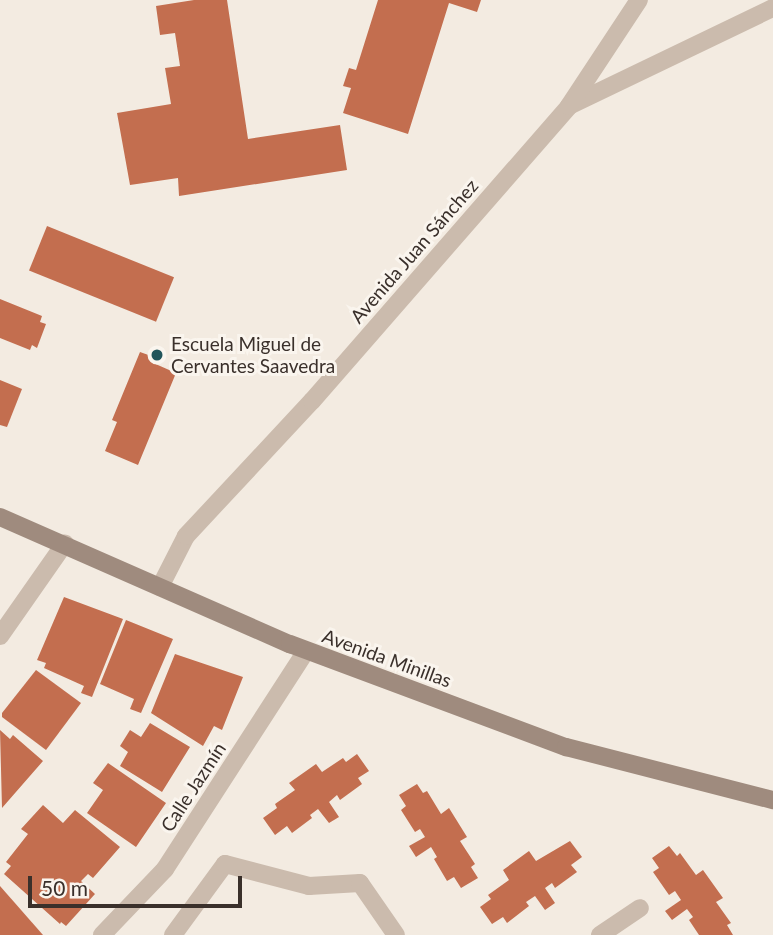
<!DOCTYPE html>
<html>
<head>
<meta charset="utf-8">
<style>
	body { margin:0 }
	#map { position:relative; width:773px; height:935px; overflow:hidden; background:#f3ebe1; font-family:Lato,sans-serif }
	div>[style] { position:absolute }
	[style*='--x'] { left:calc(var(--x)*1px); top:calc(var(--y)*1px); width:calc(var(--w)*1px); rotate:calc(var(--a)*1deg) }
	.building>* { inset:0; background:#c36e4f; transform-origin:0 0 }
	.minor>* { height:18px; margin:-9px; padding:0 9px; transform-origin:9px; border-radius:9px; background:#cbbbad }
	.secondary>* { height:18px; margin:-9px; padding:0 9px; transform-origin:9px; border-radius:9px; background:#9f8b7e }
	.dots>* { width:19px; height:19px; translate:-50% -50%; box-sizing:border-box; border:4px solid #faf5ee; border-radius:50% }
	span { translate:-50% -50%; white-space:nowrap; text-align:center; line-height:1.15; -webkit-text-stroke:6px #faf5ee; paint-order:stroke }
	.street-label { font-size:19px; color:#3a302b }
	.poi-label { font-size:19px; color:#3a302b }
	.left { translate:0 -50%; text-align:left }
	.scale { position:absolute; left:28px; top:876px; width:214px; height:32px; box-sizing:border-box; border:4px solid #3a302b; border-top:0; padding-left:9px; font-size:21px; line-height:24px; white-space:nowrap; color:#3a302b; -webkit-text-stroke:5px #faf5ee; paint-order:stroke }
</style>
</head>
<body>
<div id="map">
	<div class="building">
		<i style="clip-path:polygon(194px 0,227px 0,248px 139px,340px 125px,347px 170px,179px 196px,178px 178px,130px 185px,117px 113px,171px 104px,165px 68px,180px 66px,175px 33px,160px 35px,156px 6px)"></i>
		<i style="clip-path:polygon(378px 0,481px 0,477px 12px,449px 3px,408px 134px,343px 113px,351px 88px,343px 86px,349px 68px,356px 70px)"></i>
		<i style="left:47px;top:226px;width:137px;height:48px;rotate:22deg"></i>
		<i style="clip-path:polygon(0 299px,42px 316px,40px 322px,46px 324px,37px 348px,32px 345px,30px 350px,0 338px)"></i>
		<i style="clip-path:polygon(140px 352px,154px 357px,151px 362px,176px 373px,138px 465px,105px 451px,117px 422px,112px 420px)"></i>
		<i style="clip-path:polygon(0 380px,22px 389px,7px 427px,0 425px)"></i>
		<i style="clip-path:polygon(64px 597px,123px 619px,92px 697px,81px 693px,84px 686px,44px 668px,46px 663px,37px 660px)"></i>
		<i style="clip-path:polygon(126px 620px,173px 639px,141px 713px,130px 709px,134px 699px,100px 684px)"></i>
		<i style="clip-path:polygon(175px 654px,243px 677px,222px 730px,214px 726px,203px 746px,151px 713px)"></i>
		<i style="clip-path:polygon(36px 670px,81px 703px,46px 750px,2px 717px,2px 713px)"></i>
		<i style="clip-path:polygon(150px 723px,190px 747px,162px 792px,120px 766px,128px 752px,120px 746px,130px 730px,141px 737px)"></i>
		<i style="clip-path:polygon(0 730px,10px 739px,13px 735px,43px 761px,2px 808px)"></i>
		<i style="clip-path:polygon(357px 754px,369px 771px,358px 778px,362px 784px,340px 800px,337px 795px,329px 802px,339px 817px,329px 823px,318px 809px,310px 815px,312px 818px,292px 833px,287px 826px,275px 835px,263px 818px,277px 808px,275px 804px,295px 790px,289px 783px,316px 764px,322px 772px,343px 758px,346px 762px)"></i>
		<i style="clip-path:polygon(108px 763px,166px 803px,136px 847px,87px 813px,103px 790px,93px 783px)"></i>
		<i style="clip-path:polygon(417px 784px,423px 793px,427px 791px,441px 814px,449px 808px,467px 837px,460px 841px,475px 864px,471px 867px,478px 878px,461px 888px,454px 877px,447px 881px,434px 859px,437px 857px,431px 847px,416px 857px,409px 846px,425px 837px,420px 829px,415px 832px,401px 810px,406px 806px,399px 795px)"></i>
		<i style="clip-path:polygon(43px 805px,63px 823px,75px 810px,120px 847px,93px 878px,88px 874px,81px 881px,95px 894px,66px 926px,61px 922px,60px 924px,4px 874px,11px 866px,6px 862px,28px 834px,21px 829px)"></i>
		<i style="clip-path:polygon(570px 841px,582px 857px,571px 865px,577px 872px,555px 888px,552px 883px,545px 888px,555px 903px,545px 910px,535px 896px,526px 902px,529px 906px,507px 923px,503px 917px,492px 924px,480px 907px,491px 899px,488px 895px,509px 880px,503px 870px,529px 851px,536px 861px)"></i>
		<i style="clip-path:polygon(669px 846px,677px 856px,680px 853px,696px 875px,703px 870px,723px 898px,716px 902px,731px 923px,727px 925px,733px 935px,699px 935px,689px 920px,693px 917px,687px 909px,672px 920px,665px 911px,681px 900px,675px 891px,669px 895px,653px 872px,659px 868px,652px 858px)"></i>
		<i style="clip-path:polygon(0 886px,43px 935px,0 935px)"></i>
	</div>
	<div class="minor">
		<i style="--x:569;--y:106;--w:226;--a:-25.7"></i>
		<i style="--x:160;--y:587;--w:57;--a:-63"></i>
		<i style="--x:186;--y:536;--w:185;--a:-47"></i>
		<i style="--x:312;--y:401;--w:391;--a:-48.9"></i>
		<i style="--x:569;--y:106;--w:127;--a:-56.6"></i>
		<i style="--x:0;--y:636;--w:113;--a:-55"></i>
		<i style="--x:102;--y:935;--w:91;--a:-46.3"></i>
		<i style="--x:165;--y:869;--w:260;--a:-57.1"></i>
		<i style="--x:173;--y:935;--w:88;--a:-53.8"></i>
		<i style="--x:225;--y:864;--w:87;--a:14.7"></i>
		<i style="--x:309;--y:886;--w:51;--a:-3.4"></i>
		<i style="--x:360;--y:883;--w:63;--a:55.3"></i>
		<i style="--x:600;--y:935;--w:48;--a:-34"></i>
	</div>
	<div class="secondary">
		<i style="--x:0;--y:517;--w:317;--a:23.7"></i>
		<i style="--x:290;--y:644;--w:295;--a:20.5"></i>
		<i style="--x:566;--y:747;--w:214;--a:14.4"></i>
	</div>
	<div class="dots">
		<i style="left:157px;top:355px;background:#21555b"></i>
	</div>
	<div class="street-label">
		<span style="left:414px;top:251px;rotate:-49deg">Avenida Juan Sánchez</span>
		<span style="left:387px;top:658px;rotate:20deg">Avenida Minillas</span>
		<span style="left:193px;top:787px;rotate:-57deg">Calle Jazmín</span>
	</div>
	<div class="poi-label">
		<span class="left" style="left:171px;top:355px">Escuela Miguel de<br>Cervantes Saavedra</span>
	</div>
	<div class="scale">50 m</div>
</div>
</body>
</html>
